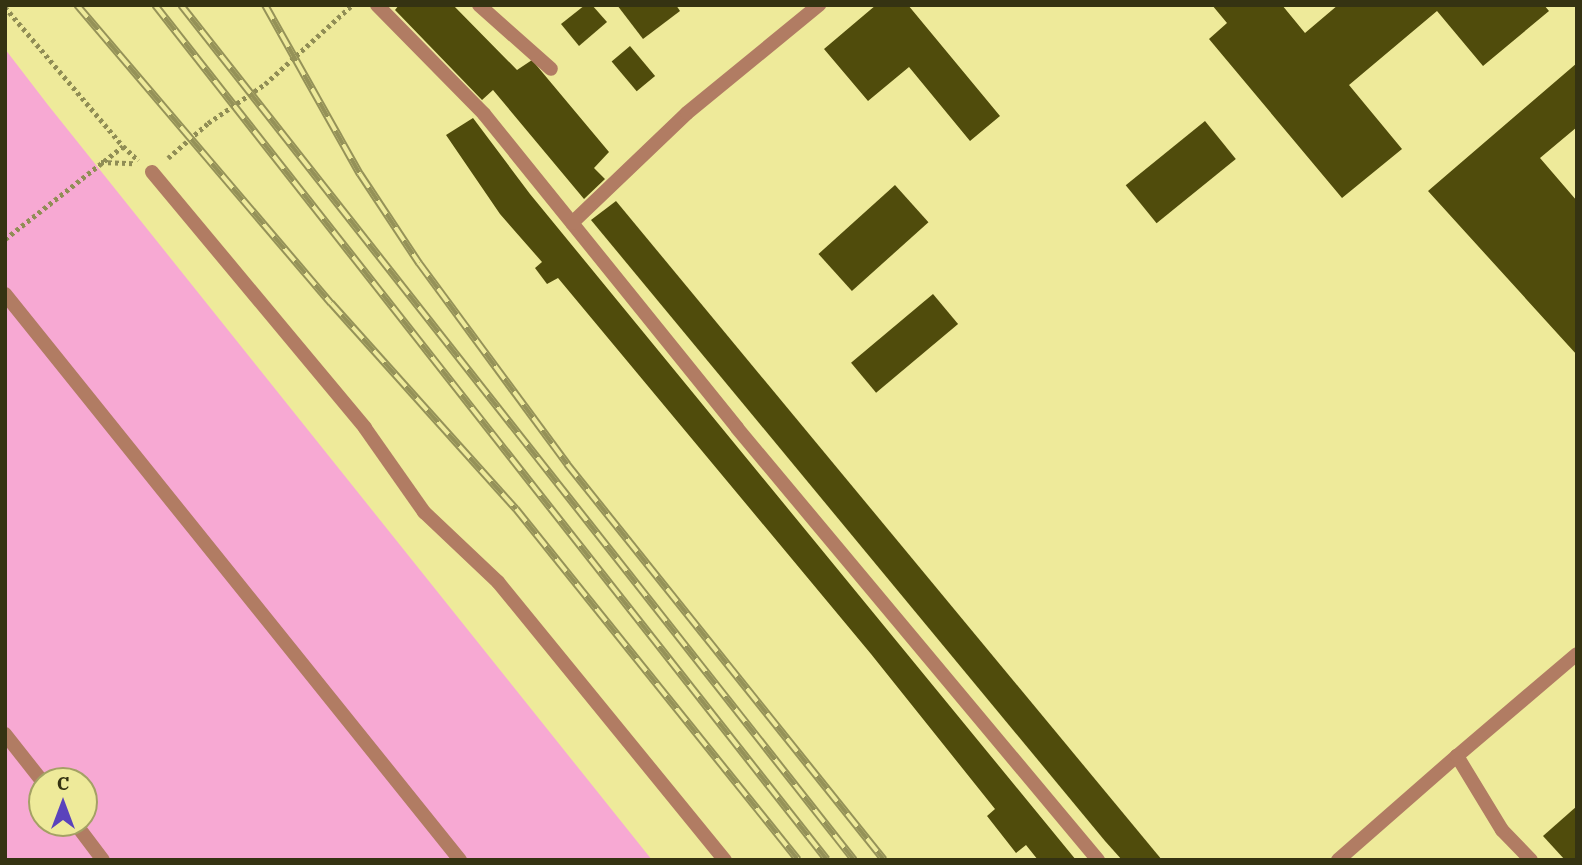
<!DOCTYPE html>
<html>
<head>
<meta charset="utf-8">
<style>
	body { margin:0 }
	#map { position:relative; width:1582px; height:865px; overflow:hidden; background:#eeea9a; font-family:"IBM Plex Serif",serif }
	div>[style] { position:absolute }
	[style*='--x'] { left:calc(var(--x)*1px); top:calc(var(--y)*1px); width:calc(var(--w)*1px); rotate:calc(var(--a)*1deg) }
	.green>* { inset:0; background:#f7a9d3 }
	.building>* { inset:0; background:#504c0c; transform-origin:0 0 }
	.path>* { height:4.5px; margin-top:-2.25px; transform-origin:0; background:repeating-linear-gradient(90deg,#908d55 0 3.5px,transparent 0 7px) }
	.service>* { height:14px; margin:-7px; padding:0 7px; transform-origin:7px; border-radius:7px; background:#b17c63 }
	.minor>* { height:14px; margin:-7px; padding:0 7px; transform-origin:7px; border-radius:7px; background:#b17c63 }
	.rail>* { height:8px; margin-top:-4px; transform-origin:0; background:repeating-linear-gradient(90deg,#eeea9a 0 16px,#959258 0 32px); box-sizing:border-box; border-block:2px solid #959258 }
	span { translate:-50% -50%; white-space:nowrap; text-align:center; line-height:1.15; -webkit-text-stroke:7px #eeea9a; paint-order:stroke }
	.frame { position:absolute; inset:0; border:7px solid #353312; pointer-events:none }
	.north { position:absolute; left:28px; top:767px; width:70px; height:70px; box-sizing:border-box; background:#eeea9a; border:2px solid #a4a164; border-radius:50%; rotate:0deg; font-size:19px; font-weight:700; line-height:28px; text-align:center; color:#353312 }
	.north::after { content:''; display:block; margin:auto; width:24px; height:32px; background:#5a43bc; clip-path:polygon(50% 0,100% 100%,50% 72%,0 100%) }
</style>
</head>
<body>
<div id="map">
	<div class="green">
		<i style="clip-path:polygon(evenodd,5px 49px,48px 105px,652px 860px,5px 860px,5px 49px,42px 781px,84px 781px,84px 823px,42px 823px,42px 781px)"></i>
	</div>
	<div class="building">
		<i style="clip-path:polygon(399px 5px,453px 5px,517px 70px,532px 60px,609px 152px,594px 168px,605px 179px,584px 199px,493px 90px,482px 100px,395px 10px)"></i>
		<i style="clip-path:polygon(585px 5px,592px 5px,607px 22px,579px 46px,561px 24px)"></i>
		<i style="clip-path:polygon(617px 5px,676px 5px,680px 11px,643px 39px)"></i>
		<i style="clip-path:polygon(876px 5px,908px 5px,1000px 116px,970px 141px,909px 67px,868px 101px,824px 49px)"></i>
		<i style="clip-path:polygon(1212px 5px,1282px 5px,1305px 33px,1338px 5px,1544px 5px,1549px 11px,1483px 66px,1437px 11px,1349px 85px,1402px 149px,1342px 198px,1209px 39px,1227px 23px)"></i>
		<i style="left:630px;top:46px;width:39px;height:24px;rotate:50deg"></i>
		<i style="clip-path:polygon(1577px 63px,1577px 127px,1540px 158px,1577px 201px,1577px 355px,1428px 191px)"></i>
		<i style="clip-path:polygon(473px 118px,530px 194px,1076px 860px,1038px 860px,1026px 845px,1016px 853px,987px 816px,995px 809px,871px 654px,558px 278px,547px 284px,535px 268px,542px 262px,500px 214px,446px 135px)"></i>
		<i style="left:1205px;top:121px;width:49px;height:102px;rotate:51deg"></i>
		<i style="left:895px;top:185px;width:50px;height:103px;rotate:48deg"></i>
		<i style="clip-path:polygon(616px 201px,1162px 860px,1122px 860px,1105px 841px,591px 220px)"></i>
		<i style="left:933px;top:294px;width:39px;height:107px;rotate:50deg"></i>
		<i style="clip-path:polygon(1577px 806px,1577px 860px,1565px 860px,1543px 836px)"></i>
	</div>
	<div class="path">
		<i style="--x:5;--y:7;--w:182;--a:49.7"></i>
		<i style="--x:168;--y:158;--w:53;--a:-41.2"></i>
		<i style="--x:208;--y:123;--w:69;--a:-34.4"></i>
		<i style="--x:265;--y:84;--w:118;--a:-42.2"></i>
		<i style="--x:101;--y:162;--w:33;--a:2"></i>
		<i style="--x:5;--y:239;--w:150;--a:-38.2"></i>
		<i style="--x:123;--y:146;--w:21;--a:43"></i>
	</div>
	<div class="service">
		<i style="--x:377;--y:5;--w:153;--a:45.5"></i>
		<i style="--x:484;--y:114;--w:403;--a:51.1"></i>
		<i style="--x:737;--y:428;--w:563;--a:50.12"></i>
		<i style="--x:479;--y:5;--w:96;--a:41.6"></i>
		<i style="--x:152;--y:172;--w:333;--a:50.2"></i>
		<i style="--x:365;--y:428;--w:103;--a:54.9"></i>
		<i style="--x:424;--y:512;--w:102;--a:43.4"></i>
		<i style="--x:498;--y:582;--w:359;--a:50.8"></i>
		<i style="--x:5;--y:294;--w:726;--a:51.2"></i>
		<i style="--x:5;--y:734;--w:60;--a:51.8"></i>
		<i style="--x:75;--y:823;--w:46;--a:52.9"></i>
		<i style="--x:1338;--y:860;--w:158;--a:-41.2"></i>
	</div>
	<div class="minor">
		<i style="--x:572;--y:223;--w:159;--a:-43.7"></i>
		<i style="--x:687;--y:113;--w:171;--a:-39.3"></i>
		<i style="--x:1531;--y:860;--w:42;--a:-134"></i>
		<i style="--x:1502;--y:830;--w:87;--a:-121.3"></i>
		<i style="--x:1457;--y:756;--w:157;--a:-40.4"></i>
	</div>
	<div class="rail">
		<i style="--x:77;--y:5;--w:392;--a:49.6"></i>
		<i style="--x:331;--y:303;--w:277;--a:48.1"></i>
		<i style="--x:516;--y:509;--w:450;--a:51.2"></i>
		<i style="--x:155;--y:5;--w:1087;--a:51.83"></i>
		<i style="--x:181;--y:5;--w:1088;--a:51.79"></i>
		<i style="--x:265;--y:5;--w:194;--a:60.7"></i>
		<i style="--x:360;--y:174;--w:107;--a:56.5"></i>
		<i style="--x:419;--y:263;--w:250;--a:53.6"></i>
		<i style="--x:567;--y:464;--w:507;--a:51.32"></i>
	</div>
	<div class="frame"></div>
	<div class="north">С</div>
</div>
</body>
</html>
